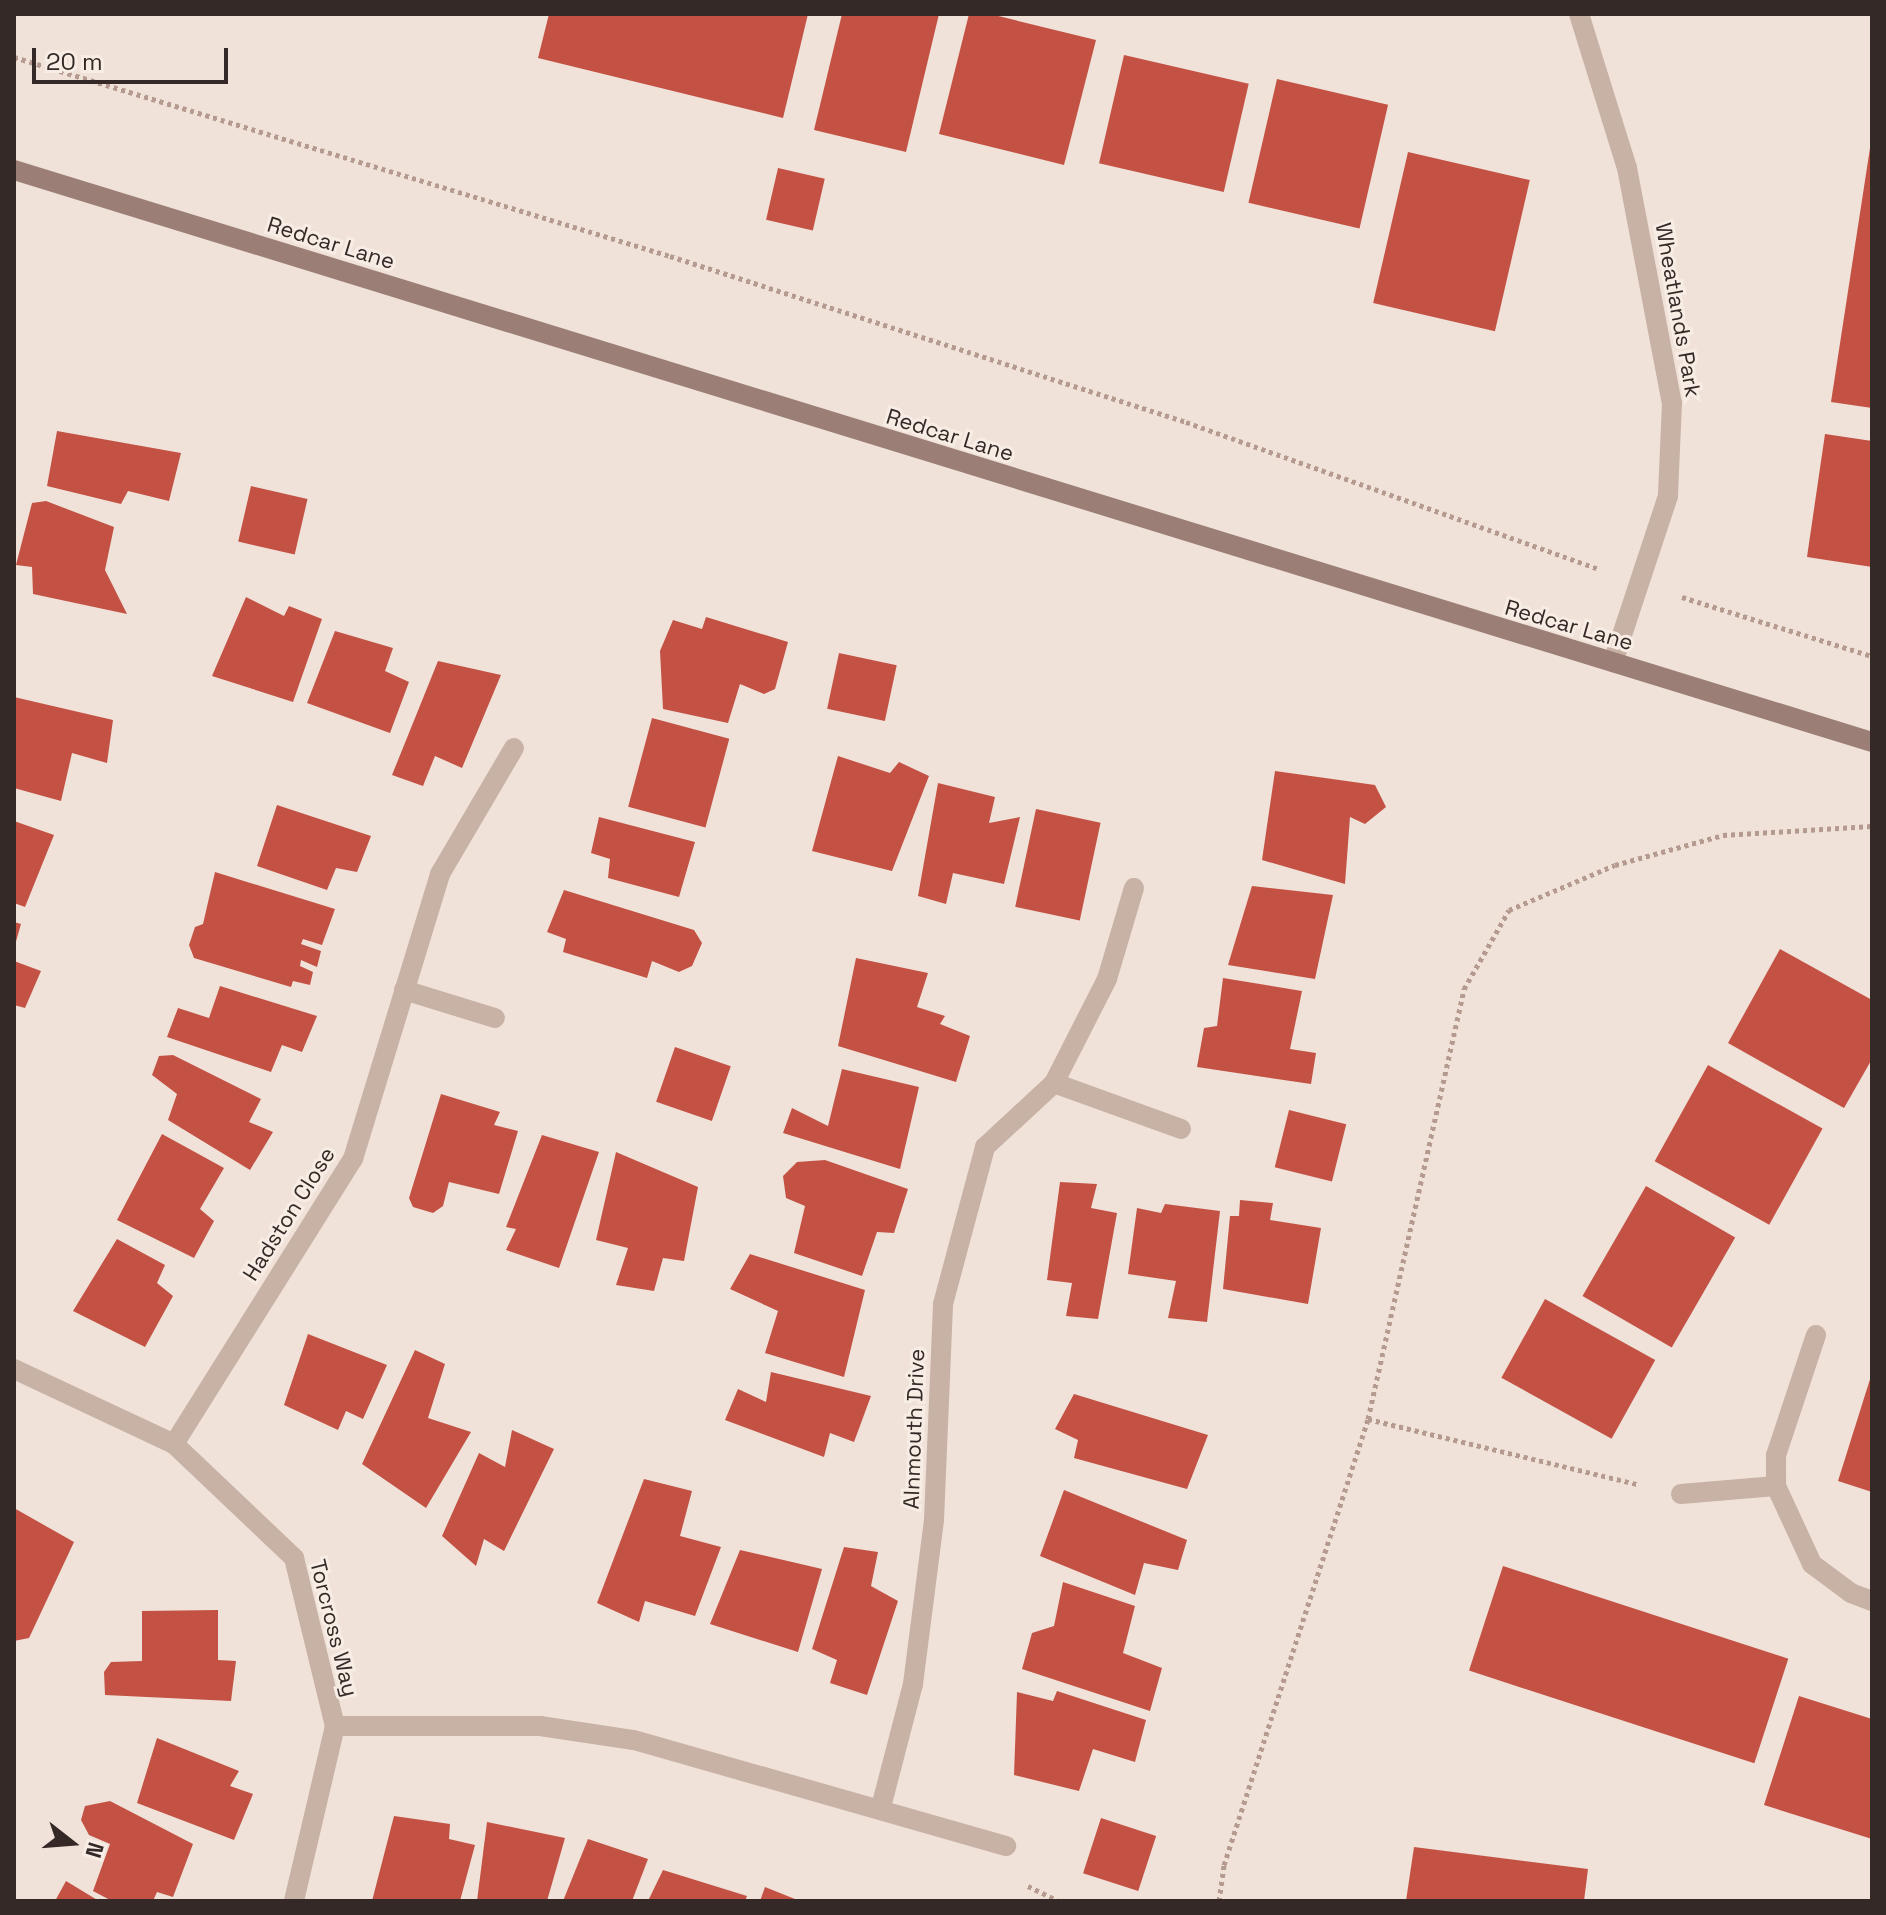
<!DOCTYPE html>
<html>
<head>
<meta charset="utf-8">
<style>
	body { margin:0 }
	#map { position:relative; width:1886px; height:1915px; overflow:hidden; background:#f0e2d9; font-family:"Space Grotesk",sans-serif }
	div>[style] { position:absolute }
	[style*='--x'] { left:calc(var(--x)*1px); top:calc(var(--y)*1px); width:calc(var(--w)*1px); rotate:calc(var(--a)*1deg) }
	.building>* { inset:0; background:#c35244; transform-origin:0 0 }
	.path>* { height:5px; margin-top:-2.5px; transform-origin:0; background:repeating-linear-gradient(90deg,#b49a8f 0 4px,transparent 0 8px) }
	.street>* { height:20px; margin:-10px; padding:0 10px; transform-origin:10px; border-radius:10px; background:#c8b1a5 }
	.secondary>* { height:20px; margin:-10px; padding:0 10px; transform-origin:10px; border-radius:10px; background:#9b7f77 }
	span { translate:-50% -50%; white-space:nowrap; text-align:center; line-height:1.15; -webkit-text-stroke:6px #f8ede5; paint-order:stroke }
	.street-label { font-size:22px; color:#342926 }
	.frame { position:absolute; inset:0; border:16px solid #342926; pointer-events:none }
	.north { position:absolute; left:32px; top:1803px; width:80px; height:80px; -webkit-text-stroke:6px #f8ede5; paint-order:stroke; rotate:107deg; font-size:22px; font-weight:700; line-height:32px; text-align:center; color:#342926 }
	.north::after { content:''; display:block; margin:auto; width:28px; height:36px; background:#342926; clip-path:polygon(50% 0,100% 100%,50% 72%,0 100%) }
	.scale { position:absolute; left:32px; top:48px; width:196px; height:36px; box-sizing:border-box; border:4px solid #342926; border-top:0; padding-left:10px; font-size:24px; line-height:28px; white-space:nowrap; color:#342926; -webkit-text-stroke:6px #f8ede5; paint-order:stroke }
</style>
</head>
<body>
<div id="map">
	<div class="building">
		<i style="clip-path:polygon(549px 14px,808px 14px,783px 118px,538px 58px)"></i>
		<i style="clip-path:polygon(842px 14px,939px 14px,906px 152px,814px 130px)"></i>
		<i style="clip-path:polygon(969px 14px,990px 14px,1096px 40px,1064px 165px,939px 134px)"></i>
		<i style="left:1124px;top:55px;width:128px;height:111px;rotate:13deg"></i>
		<i style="left:1277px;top:79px;width:114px;height:127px;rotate:13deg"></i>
		<i style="clip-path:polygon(1870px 148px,1872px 148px,1872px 408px,1831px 402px)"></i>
		<i style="left:1408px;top:152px;width:125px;height:155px;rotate:13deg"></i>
		<i style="left:778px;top:168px;width:48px;height:53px;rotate:13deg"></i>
		<i style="clip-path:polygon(57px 431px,181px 453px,169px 501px,128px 491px,121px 504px,47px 486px)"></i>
		<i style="clip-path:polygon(1825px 434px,1872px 441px,1872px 567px,1807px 557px)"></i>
		<i style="left:251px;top:486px;width:58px;height:57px;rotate:13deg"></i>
		<i style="clip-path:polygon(46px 501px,114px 527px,105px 570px,127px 614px,33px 594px,32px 567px,16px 565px,32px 503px)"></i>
		<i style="clip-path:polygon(246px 597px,284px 616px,289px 606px,322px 619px,293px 702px,212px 676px)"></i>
		<i style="clip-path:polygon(706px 617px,788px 642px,775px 689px,764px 694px,740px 684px,728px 723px,663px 709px,660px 651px,673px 620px,702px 629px)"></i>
		<i style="clip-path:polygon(335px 631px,393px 648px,385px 671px,409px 682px,390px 733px,307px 703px)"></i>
		<i style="left:839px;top:653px;width:59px;height:57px;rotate:12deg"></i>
		<i style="clip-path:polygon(438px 661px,501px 675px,462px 768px,435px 756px,423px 786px,392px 775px)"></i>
		<i style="clip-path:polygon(14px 697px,113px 720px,107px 763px,72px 753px,61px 801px,14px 788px)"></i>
		<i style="left:652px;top:718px;width:80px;height:92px;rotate:15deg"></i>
		<i style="clip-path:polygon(838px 756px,890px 773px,899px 762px,929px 776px,892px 871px,812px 851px)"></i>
		<i style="clip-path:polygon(1275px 771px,1375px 785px,1386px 807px,1365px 824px,1350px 817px,1345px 884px,1262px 860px)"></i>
		<i style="clip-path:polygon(938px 783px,995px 797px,989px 823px,1020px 817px,1004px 884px,953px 873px,946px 904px,918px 896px)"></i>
		<i style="clip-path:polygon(277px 805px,371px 836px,357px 872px,336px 868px,327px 890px,257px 866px)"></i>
		<i style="left:1036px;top:809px;width:66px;height:100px;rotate:12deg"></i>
		<i style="clip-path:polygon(599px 817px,695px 842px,679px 897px,608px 878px,610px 859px,591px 853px)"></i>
		<i style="clip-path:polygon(14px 821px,54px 835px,25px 907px,14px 903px)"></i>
		<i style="clip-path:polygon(215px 872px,335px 909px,322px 945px,303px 939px,301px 944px,321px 951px,317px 967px,301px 960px,300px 966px,313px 972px,310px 985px,293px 981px,291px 987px,194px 958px,189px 945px,195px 927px,203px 924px)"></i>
		<i style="clip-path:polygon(1252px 886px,1333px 895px,1315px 979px,1228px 965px)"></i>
		<i style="clip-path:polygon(564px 890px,694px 930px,702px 943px,692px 966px,679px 972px,652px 961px,647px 978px,563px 952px,566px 939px,547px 932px)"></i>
		<i style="clip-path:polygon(14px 922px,21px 924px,15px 945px,14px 944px)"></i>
		<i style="clip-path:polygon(1780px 949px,1872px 1000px,1872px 1059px,1844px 1108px,1728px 1043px)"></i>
		<i style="clip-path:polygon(856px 958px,928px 973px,917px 1007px,945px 1016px,940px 1024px,970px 1036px,956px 1082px,838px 1046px)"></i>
		<i style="clip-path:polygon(14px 961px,41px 971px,25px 1008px,14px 1005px)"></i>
		<i style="clip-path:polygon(1223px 978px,1302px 991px,1290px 1049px,1316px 1053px,1311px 1084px,1197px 1067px,1204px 1028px,1217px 1026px)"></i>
		<i style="clip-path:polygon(220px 986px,317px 1016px,302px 1052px,282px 1045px,271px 1072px,167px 1037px,178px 1008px,209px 1018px)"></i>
		<i style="left:675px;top:1047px;width:59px;height:58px;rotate:19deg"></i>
		<i style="clip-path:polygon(173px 1055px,261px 1099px,249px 1122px,273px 1132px,250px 1170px,168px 1120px,177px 1094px,152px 1075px,159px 1056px)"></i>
		<i style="left:1708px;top:1065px;width:131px;height:110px;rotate:29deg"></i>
		<i style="clip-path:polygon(842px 1069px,919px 1087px,900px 1169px,783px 1133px,792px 1108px,828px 1126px)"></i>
		<i style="clip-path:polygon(441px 1094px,500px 1112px,494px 1125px,518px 1131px,499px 1194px,449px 1182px,443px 1206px,433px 1213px,413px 1207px,409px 1198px)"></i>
		<i style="left:1289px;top:1110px;width:59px;height:59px;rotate:14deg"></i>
		<i style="clip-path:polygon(162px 1134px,224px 1168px,200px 1209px,214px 1221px,194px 1258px,117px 1220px)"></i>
		<i style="clip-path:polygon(542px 1135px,599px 1152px,559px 1268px,506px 1250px,516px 1229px,506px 1227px)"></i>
		<i style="clip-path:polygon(616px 1152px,698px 1187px,684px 1261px,663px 1258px,654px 1291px,616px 1285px,628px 1248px,596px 1240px)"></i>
		<i style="clip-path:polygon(825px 1160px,908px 1189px,894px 1233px,877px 1232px,862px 1276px,794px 1253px,805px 1206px,786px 1198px,783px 1176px,797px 1162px)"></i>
		<i style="clip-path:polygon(1060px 1182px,1097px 1184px,1091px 1208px,1117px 1213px,1098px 1319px,1066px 1316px,1072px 1283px,1047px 1280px)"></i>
		<i style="left:1646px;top:1186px;width:103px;height:127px;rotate:30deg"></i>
		<i style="clip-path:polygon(1240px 1200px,1273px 1203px,1270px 1220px,1321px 1228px,1308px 1304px,1223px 1289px,1230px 1216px,1239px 1216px)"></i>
		<i style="clip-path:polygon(1165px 1204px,1220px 1211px,1207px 1322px,1168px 1318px,1176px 1281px,1128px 1274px,1137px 1208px,1161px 1213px)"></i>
		<i style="clip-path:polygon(117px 1239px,165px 1265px,157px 1283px,173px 1296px,145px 1347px,73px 1311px)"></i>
		<i style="clip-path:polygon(750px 1254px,865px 1290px,844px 1377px,765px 1353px,778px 1311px,730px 1289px)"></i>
		<i style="left:1545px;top:1299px;width:126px;height:90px;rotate:29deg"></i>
		<i style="clip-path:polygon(308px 1334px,387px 1365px,363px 1419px,346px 1411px,338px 1430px,284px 1405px)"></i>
		<i style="clip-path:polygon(415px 1350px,445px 1364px,428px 1418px,471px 1432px,426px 1508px,362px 1464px)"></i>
		<i style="clip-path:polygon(771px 1372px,871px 1396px,854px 1442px,830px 1433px,824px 1457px,725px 1420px,738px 1389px,766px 1402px)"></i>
		<i style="clip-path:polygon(1871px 1376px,1872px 1376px,1872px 1492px,1838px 1481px)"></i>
		<i style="clip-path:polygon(1074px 1394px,1208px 1435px,1187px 1489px,1074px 1458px,1078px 1440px,1055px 1429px)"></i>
		<i style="clip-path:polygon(512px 1430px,554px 1449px,504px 1551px,484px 1539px,476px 1566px,442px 1536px,479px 1453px,505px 1467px)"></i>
		<i style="clip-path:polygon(644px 1479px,692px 1491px,680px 1536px,721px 1547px,695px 1616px,645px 1601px,639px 1622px,597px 1603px)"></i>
		<i style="clip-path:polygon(1064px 1490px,1187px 1540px,1178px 1570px,1144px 1563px,1135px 1595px,1040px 1556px)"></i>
		<i style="clip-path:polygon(14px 1508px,74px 1542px,29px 1638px,14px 1641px)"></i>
		<i style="clip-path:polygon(844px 1547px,878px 1552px,871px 1586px,898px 1601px,867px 1695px,830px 1683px,837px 1660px,812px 1649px)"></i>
		<i style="clip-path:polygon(740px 1550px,822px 1569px,798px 1652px,710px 1624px)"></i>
		<i style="left:1503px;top:1566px;width:300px;height:110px;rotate:18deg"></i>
		<i style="clip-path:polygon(1063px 1582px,1135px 1606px,1123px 1653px,1162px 1668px,1150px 1711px,1022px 1669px,1032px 1633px,1054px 1626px)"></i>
		<i style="clip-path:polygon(218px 1610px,218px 1660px,236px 1661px,231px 1701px,105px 1695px,104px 1672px,111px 1662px,142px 1661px,142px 1611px)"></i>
		<i style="clip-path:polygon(1057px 1691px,1146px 1720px,1135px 1762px,1093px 1749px,1079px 1791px,1014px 1775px,1017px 1692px,1053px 1701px)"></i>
		<i style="clip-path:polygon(1799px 1696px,1872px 1719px,1872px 1839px,1764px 1805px)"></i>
		<i style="clip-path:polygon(157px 1738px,239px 1771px,230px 1786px,253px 1794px,234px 1840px,137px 1803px)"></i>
		<i style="clip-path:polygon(110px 1801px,193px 1844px,173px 1897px,157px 1892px,153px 1901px,112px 1901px,93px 1891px,110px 1844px,89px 1835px,81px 1820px,85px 1806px)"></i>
		<i style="clip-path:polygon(394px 1816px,450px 1824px,449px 1839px,475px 1845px,460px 1901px,372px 1901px)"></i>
		<i style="left:1101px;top:1818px;width:58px;height:58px;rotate:18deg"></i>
		<i style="clip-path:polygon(487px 1822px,565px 1838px,547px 1901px,477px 1901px)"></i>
		<i style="clip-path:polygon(588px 1839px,648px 1859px,632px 1901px,563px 1901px)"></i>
		<i style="clip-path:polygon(1414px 1847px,1588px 1869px,1584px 1901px,1406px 1901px)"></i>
		<i style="clip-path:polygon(663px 1870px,747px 1896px,745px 1901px,648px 1901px)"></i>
		<i style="clip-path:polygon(66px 1881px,99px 1901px,55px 1901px)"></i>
		<i style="clip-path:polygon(765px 1887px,800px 1901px,760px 1901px)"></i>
	</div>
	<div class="path">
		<i style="--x:14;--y:57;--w:686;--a:16.88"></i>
		<i style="--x:670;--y:256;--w:542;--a:17.83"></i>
		<i style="--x:1186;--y:422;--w:436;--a:19.6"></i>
		<i style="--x:1682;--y:597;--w:199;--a:17.3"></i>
		<i style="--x:1368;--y:1419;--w:277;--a:13.6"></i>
		<i style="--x:1028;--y:1886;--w:34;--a:26"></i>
		<i style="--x:1219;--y:1901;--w:36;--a:-82"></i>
		<i style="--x:1224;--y:1865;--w:469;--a:-72.1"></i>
		<i style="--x:1368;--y:1419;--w:441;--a:-77.4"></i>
		<i style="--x:1464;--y:989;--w:91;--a:-60.3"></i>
		<i style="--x:1509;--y:910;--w:115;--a:-23"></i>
		<i style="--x:1615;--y:865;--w:112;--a:-15.5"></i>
		<i style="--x:1723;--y:835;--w:149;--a:-3.5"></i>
	</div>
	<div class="street">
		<i style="--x:1579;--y:14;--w:161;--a:72.7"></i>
		<i style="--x:1627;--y:168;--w:239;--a:79.2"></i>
		<i style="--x:1672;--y:403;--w:93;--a:92.5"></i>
		<i style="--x:1668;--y:496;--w:175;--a:108.3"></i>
		<i style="--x:404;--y:990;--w:95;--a:17.1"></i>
		<i style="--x:1054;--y:1083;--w:135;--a:19.9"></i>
		<i style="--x:1816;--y:1335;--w:126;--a:108.4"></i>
		<i style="--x:1776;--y:1455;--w:31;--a:90"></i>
		<i style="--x:1776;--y:1486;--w:86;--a:65.2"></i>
		<i style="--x:1812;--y:1564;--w:49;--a:36.6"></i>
		<i style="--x:1851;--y:1593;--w:22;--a:21"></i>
		<i style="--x:14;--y:1369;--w:177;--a:25.1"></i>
		<i style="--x:174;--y:1444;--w:166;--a:43.5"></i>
		<i style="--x:294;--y:1558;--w:173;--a:76.3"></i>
		<i style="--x:335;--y:1726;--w:180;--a:103.2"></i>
		<i style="--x:174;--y:1444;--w:337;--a:-57.9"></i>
		<i style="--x:353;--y:1159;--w:298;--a:-73"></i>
		<i style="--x:440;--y:874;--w:146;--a:-59.6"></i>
		<i style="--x:1681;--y:1494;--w:95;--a:-4.8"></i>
		<i style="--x:335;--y:1726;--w:205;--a:0"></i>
		<i style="--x:540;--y:1726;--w:95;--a:8.5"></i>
		<i style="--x:634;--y:1740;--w:387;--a:15.9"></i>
		<i style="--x:881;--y:1807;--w:127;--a:-75.4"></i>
		<i style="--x:913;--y:1684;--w:165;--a:-82.7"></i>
		<i style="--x:934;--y:1520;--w:216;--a:-87.6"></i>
		<i style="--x:943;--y:1304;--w:163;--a:-75"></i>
		<i style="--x:985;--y:1147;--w:94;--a:-42.8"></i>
		<i style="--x:1054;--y:1083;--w:117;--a:-63"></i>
		<i style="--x:1107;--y:979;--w:95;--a:-73.5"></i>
	</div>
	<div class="secondary">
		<i style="--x:14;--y:170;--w:1944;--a:17.11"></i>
	</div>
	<div class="street-label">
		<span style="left:331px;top:243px;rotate:17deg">Redcar Lane</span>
		<span style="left:1678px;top:310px;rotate:80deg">Wheatlands Park</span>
		<span style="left:950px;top:435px;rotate:17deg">Redcar Lane</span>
		<span style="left:1569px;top:625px;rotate:16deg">Redcar Lane</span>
		<span style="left:289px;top:1214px;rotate:-58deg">Hadston Close</span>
		<span style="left:914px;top:1429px;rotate:-88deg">Alnmouth Drive</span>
		<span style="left:334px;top:1628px;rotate:76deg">Torcross Way</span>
	</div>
	<div class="frame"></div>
	<div class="north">N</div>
	<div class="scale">20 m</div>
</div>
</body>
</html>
